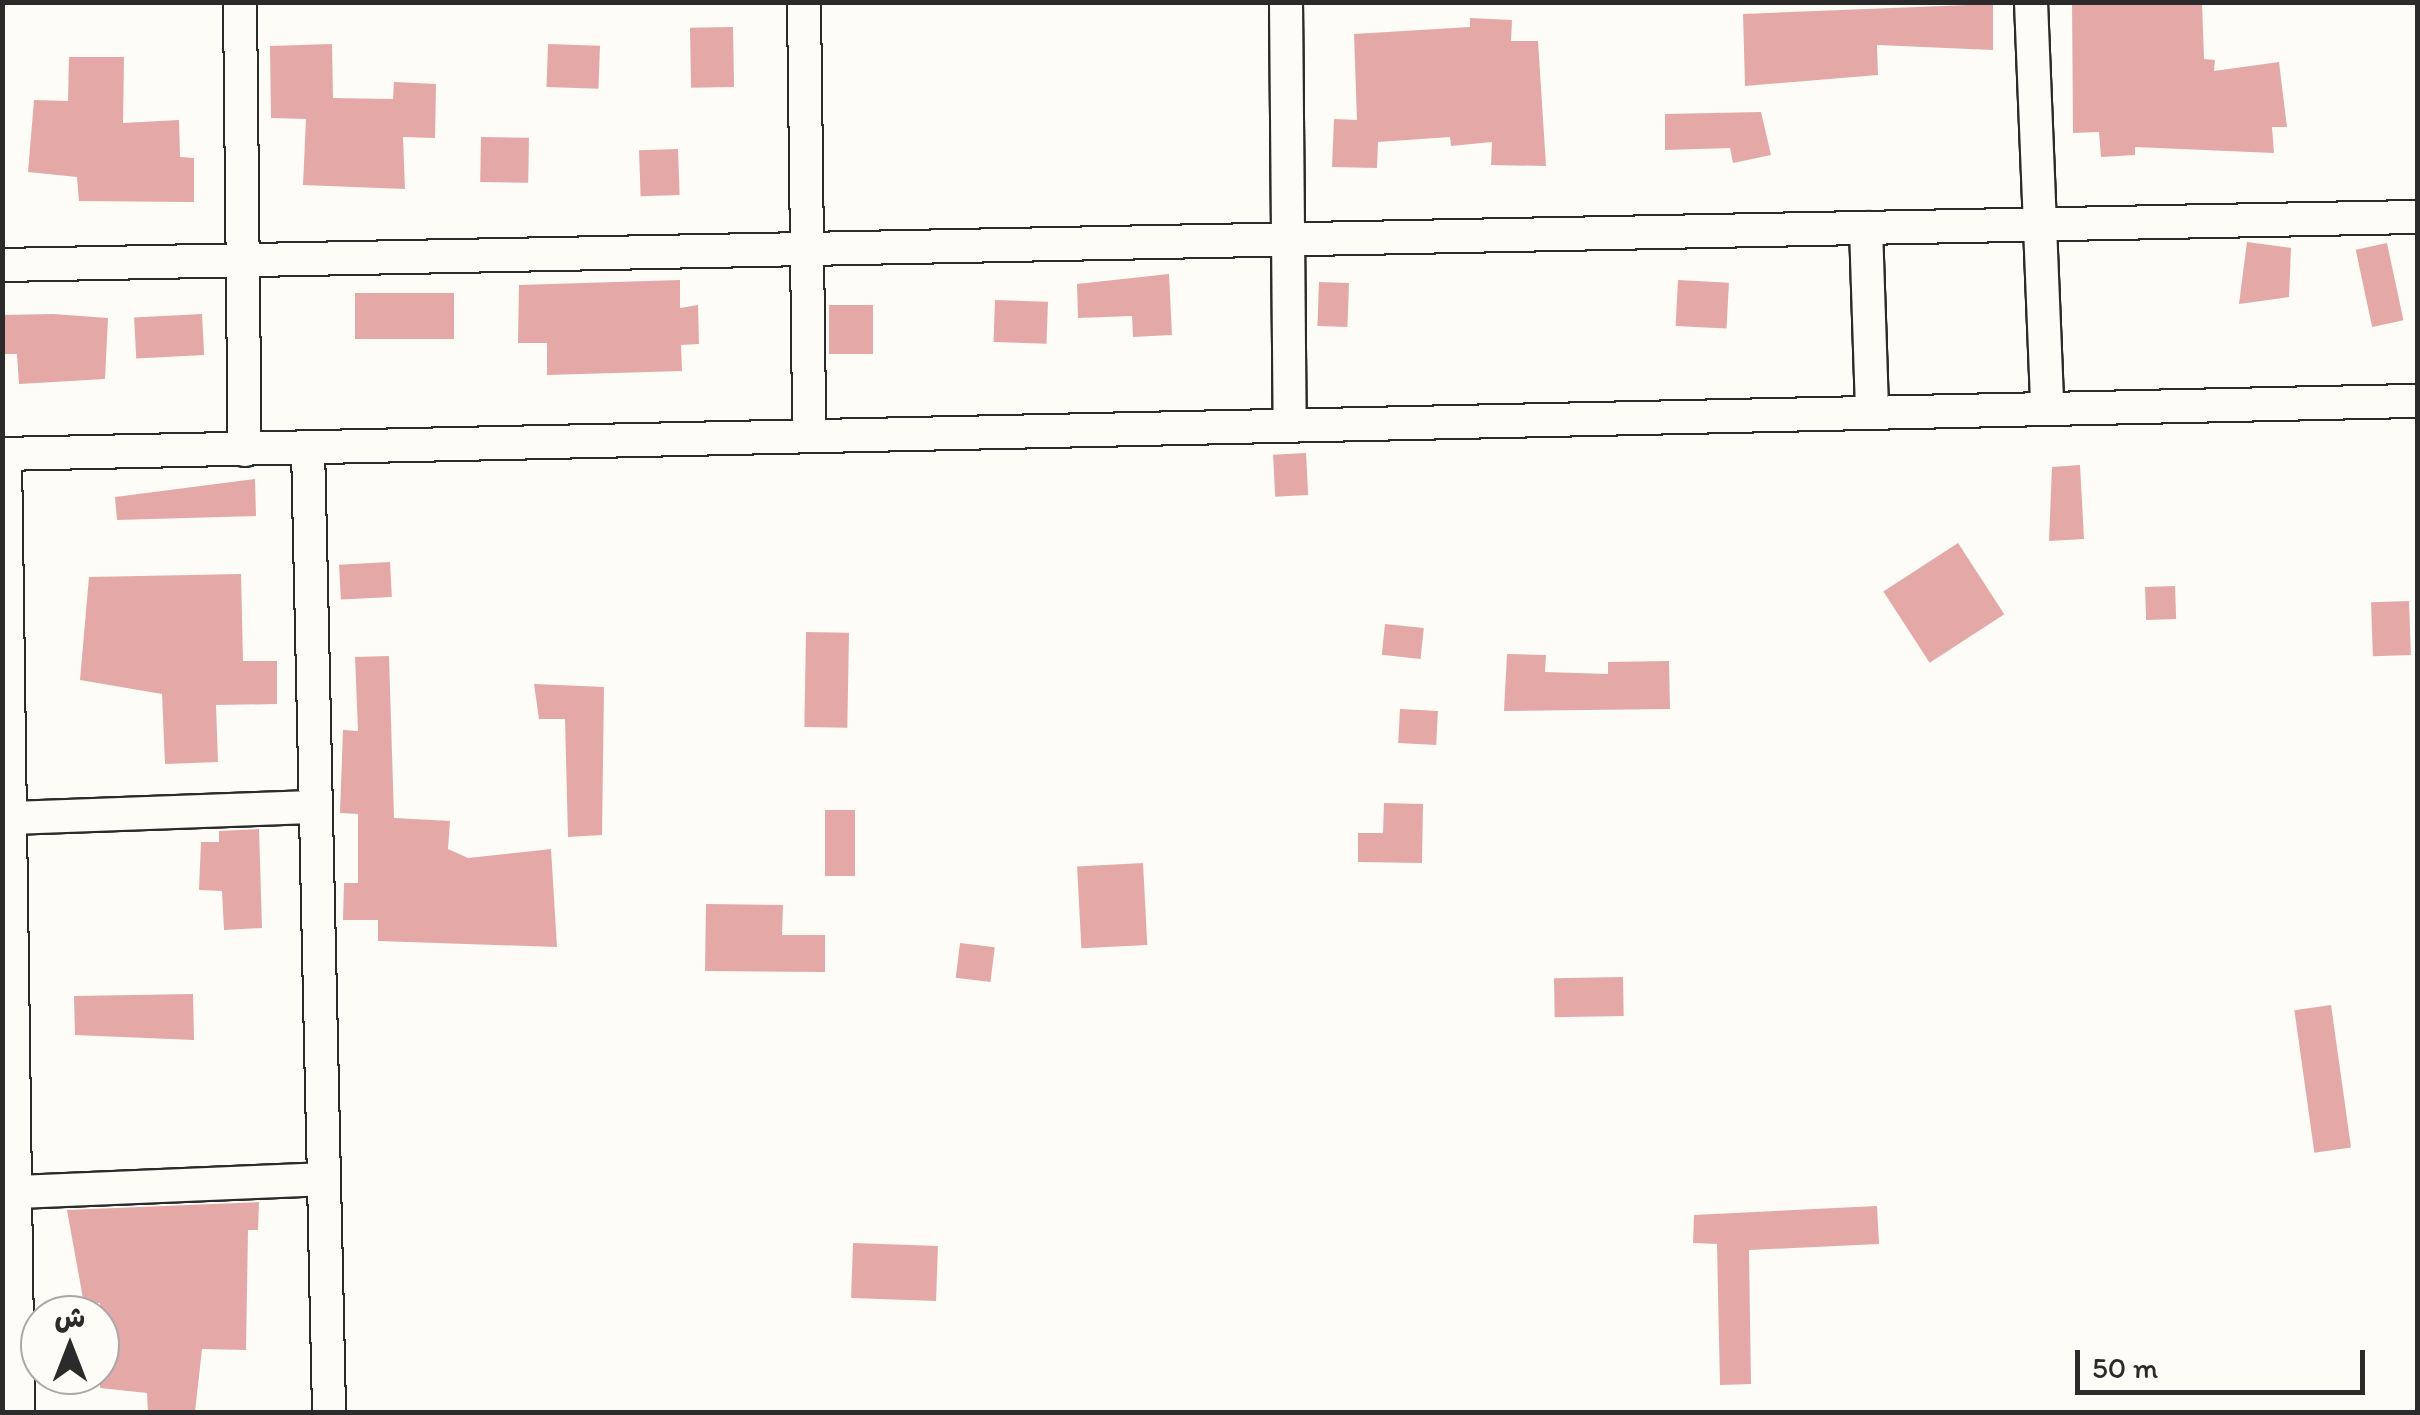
<!DOCTYPE html>
<html>
<head>
<meta charset="utf-8">
<style>
	body { margin:0 }
	#map { position:relative; width:2420px; height:1415px; overflow:hidden; background:#fdfcf7; font-family:Itim,"Playpen Sans Arabic",sans-serif }
	div>[style] { position:absolute }
	[style*='--x'] { left:calc(var(--x)*1px); top:calc(var(--y)*1px); width:calc(var(--w)*1px); rotate:calc(var(--a)*1deg) }
	.building>* { inset:0; background:#e4a9a7; transform-origin:0 0 }
	.roads { filter:drop-shadow(2px 0 #2b2b2b) drop-shadow(-2px 0 #2b2b2b) drop-shadow(0 2px #2b2b2b) drop-shadow(0 -2px #2b2b2b) }
	.street>* { height:32px; margin:-16px; padding:0 16px; transform-origin:16px; border-radius:16px; background:#fdfcf7 }
	span { translate:-50% -50%; white-space:nowrap; text-align:center; line-height:1.15; -webkit-text-stroke:8px #fdfcf7; paint-order:stroke }
	.frame { position:absolute; inset:0; border:5px solid #2b2b2b; pointer-events:none }
	.north { position:absolute; left:20px; top:1295px; width:100px; height:100px; box-sizing:border-box; background:#fdfcf7; border:2px solid #a9a8a5; border-radius:50%; rotate:0deg; font-size:28px; font-weight:700; line-height:40px; text-align:center; color:#2b2b2b }
	.north::after { content:''; display:block; margin:auto; width:35px; height:45px; background:#2b2b2b; clip-path:polygon(50% 0,100% 100%,50% 72%,0 100%) }
	.scale { position:absolute; left:2075px; top:1350px; width:290px; height:45px; box-sizing:border-box; border:5px solid #2b2b2b; border-top:0; padding-left:12px; font-size:30px; line-height:35px; white-space:nowrap; color:#2b2b2b; -webkit-text-stroke:8px #fdfcf7; paint-order:stroke }
</style>
</head>
<body>
<div id="map">
	<div class="building">
		<i style="clip-path:polygon(2072px 2px,2202px 2px,2204px 59px,2215px 60px,2214px 71px,2279px 62px,2287px 127px,2272px 127px,2274px 153px,2135px 147px,2135px 155px,2101px 157px,2099px 132px,2073px 133px)"></i>
		<i style="clip-path:polygon(1993px 4px,1993px 50px,1877px 45px,1878px 75px,1745px 86px,1743px 14px)"></i>
		<i style="clip-path:polygon(1470px 18px,1512px 20px,1511px 41px,1538px 41px,1546px 166px,1491px 165px,1492px 142px,1451px 146px,1450px 137px,1378px 142px,1377px 168px,1332px 167px,1334px 119px,1357px 120px,1354px 34px,1470px 27px)"></i>
		<i style="left:733px;top:27px;width:60px;height:43px;rotate:89deg"></i>
		<i style="clip-path:polygon(332px 44px,333px 98px,393px 99px,394px 82px,436px 84px,435px 138px,403px 137px,405px 189px,303px 185px,306px 119px,271px 118px,270px 46px)"></i>
		<i style="left:548px;top:44px;width:52px;height:43px;rotate:2deg"></i>
		<i style="clip-path:polygon(69px 57px,124px 57px,123px 123px,179px 120px,180px 157px,194px 158px,194px 202px,79px 201px,77px 177px,28px 172px,34px 100px,68px 101px)"></i>
		<i style="clip-path:polygon(1761px 112px,1771px 155px,1733px 163px,1730px 148px,1665px 150px,1665px 114px)"></i>
		<i style="left:481px;top:137px;width:48px;height:45px;rotate:1deg"></i>
		<i style="left:678px;top:149px;width:46px;height:39px;rotate:88deg"></i>
		<i style="clip-path:polygon(2247px 242px,2291px 248px,2289px 297px,2239px 304px)"></i>
		<i style="left:2387px;top:243px;width:79px;height:32px;rotate:78deg"></i>
		<i style="clip-path:polygon(1169px 274px,1172px 335px,1133px 337px,1132px 316px,1078px 318px,1077px 284px)"></i>
		<i style="clip-path:polygon(680px 280px,680px 308px,698px 305px,699px 344px,681px 345px,682px 371px,547px 375px,547px 343px,518px 343px,519px 285px)"></i>
		<i style="left:1678px;top:280px;width:51px;height:46px;rotate:3deg"></i>
		<i style="left:1319px;top:282px;width:30px;height:44px;rotate:2deg"></i>
		<i style="left:355px;top:293px;width:99px;height:46px"></i>
		<i style="left:995px;top:300px;width:53px;height:42px;rotate:2deg"></i>
		<i style="left:829px;top:305px;width:44px;height:49px"></i>
		<i style="clip-path:polygon(53px 314px,108px 318px,105px 379px,19px 384px,17px 354px,2px 354px,2px 315px)"></i>
		<i style="left:202px;top:314px;width:41px;height:68px;rotate:87deg"></i>
		<i style="left:1306px;top:453px;width:42px;height:33px;rotate:87deg"></i>
		<i style="clip-path:polygon(2080px 465px,2084px 539px,2049px 541px,2052px 467px)"></i>
		<i style="clip-path:polygon(255px 479px,256px 516px,117px 520px,115px 497px)"></i>
		<i style="left:1958px;top:543px;width:85px;height:89px;rotate:57deg"></i>
		<i style="left:390px;top:562px;width:35px;height:51px;rotate:87deg"></i>
		<i style="clip-path:polygon(241px 574px,243px 661px,277px 661px,277px 704px,216px 705px,218px 762px,165px 764px,162px 694px,80px 680px,89px 577px)"></i>
		<i style="left:2175px;top:586px;width:33px;height:30px;rotate:88deg"></i>
		<i style="left:2409px;top:601px;width:54px;height:38px;rotate:88deg"></i>
		<i style="left:1385px;top:624px;width:39px;height:31px;rotate:6deg"></i>
		<i style="left:806px;top:632px;width:43px;height:95px;rotate:1deg"></i>
		<i style="clip-path:polygon(1507px 654px,1546px 655px,1545px 672px,1608px 674px,1608px 662px,1669px 661px,1670px 709px,1504px 711px)"></i>
		<i style="clip-path:polygon(389px 656px,394px 818px,450px 821px,448px 849px,468px 858px,551px 849px,557px 947px,378px 941px,378px 920px,343px 920px,344px 883px,358px 883px,358px 814px,340px 813px,343px 730px,358px 731px,355px 657px)"></i>
		<i style="clip-path:polygon(534px 684px,604px 687px,602px 835px,568px 837px,565px 719px,539px 719px)"></i>
		<i style="left:1400px;top:709px;width:38px;height:34px;rotate:3deg"></i>
		<i style="clip-path:polygon(1384px 803px,1423px 804px,1422px 863px,1358px 862px,1358px 833px,1383px 833px)"></i>
		<i style="left:825px;top:810px;width:30px;height:66px"></i>
		<i style="clip-path:polygon(259px 829px,262px 928px,224px 930px,222px 891px,199px 890px,201px 842px,219px 842px,219px 831px)"></i>
		<i style="left:1143px;top:863px;width:82px;height:66px;rotate:87deg"></i>
		<i style="clip-path:polygon(706px 904px,783px 905px,782px 935px,825px 935px,825px 972px,705px 971px)"></i>
		<i style="left:960px;top:943px;width:35px;height:35px;rotate:7deg"></i>
		<i style="left:1623px;top:977px;width:39px;height:69px;rotate:89deg"></i>
		<i style="clip-path:polygon(193px 994px,194px 1040px,75px 1035px,74px 996px)"></i>
		<i style="left:2331px;top:1005px;width:144px;height:37px;rotate:82deg"></i>
		<i style="clip-path:polygon(259px 1202px,258px 1230px,248px 1230px,246px 1350px,202px 1349px,195px 1412px,148px 1412px,147px 1393px,100px 1388px,100px 1303px,84px 1304px,67px 1210px)"></i>
		<i style="clip-path:polygon(1877px 1206px,1879px 1244px,1749px 1250px,1751px 1384px,1720px 1385px,1717px 1244px,1693px 1243px,1694px 1215px)"></i>
		<i style="left:853px;top:1243px;width:85px;height:55px;rotate:2deg"></i>
	</div>
	<div class="roads">
		<div class="street">
			<i style="--x:240;--y:2;--w:448;--a:89.4"></i>
			<i style="--x:804;--y:2;--w:434;--a:89.3"></i>
			<i style="--x:1286;--y:2;--w:424;--a:89.5"></i>
			<i style="--x:2031;--y:2;--w:407;--a:87.7"></i>
			<i style="--x:1866;--y:228;--w:185;--a:88.1"></i>
			<i style="--x:2;--y:265;--w:2416;--a:-1.14"></i>
			<i style="--x:308;--y:447;--w:965;--a:88.75"></i>
			<i style="--x:2;--y:454;--w:2417;--a:-1.26"></i>
			<i style="--x:5;--y:454;--w:958;--a:89.22"></i>
			<i style="--x:11;--y:818;--w:305;--a:-2.1"></i>
			<i style="--x:16;--y:1192;--w:307;--a:-2.4"></i>
		</div>
	</div>
	<div class="frame"></div>
	<div class="north">ش</div>
	<div class="scale">50 m</div>
</div>
</body>
</html>
